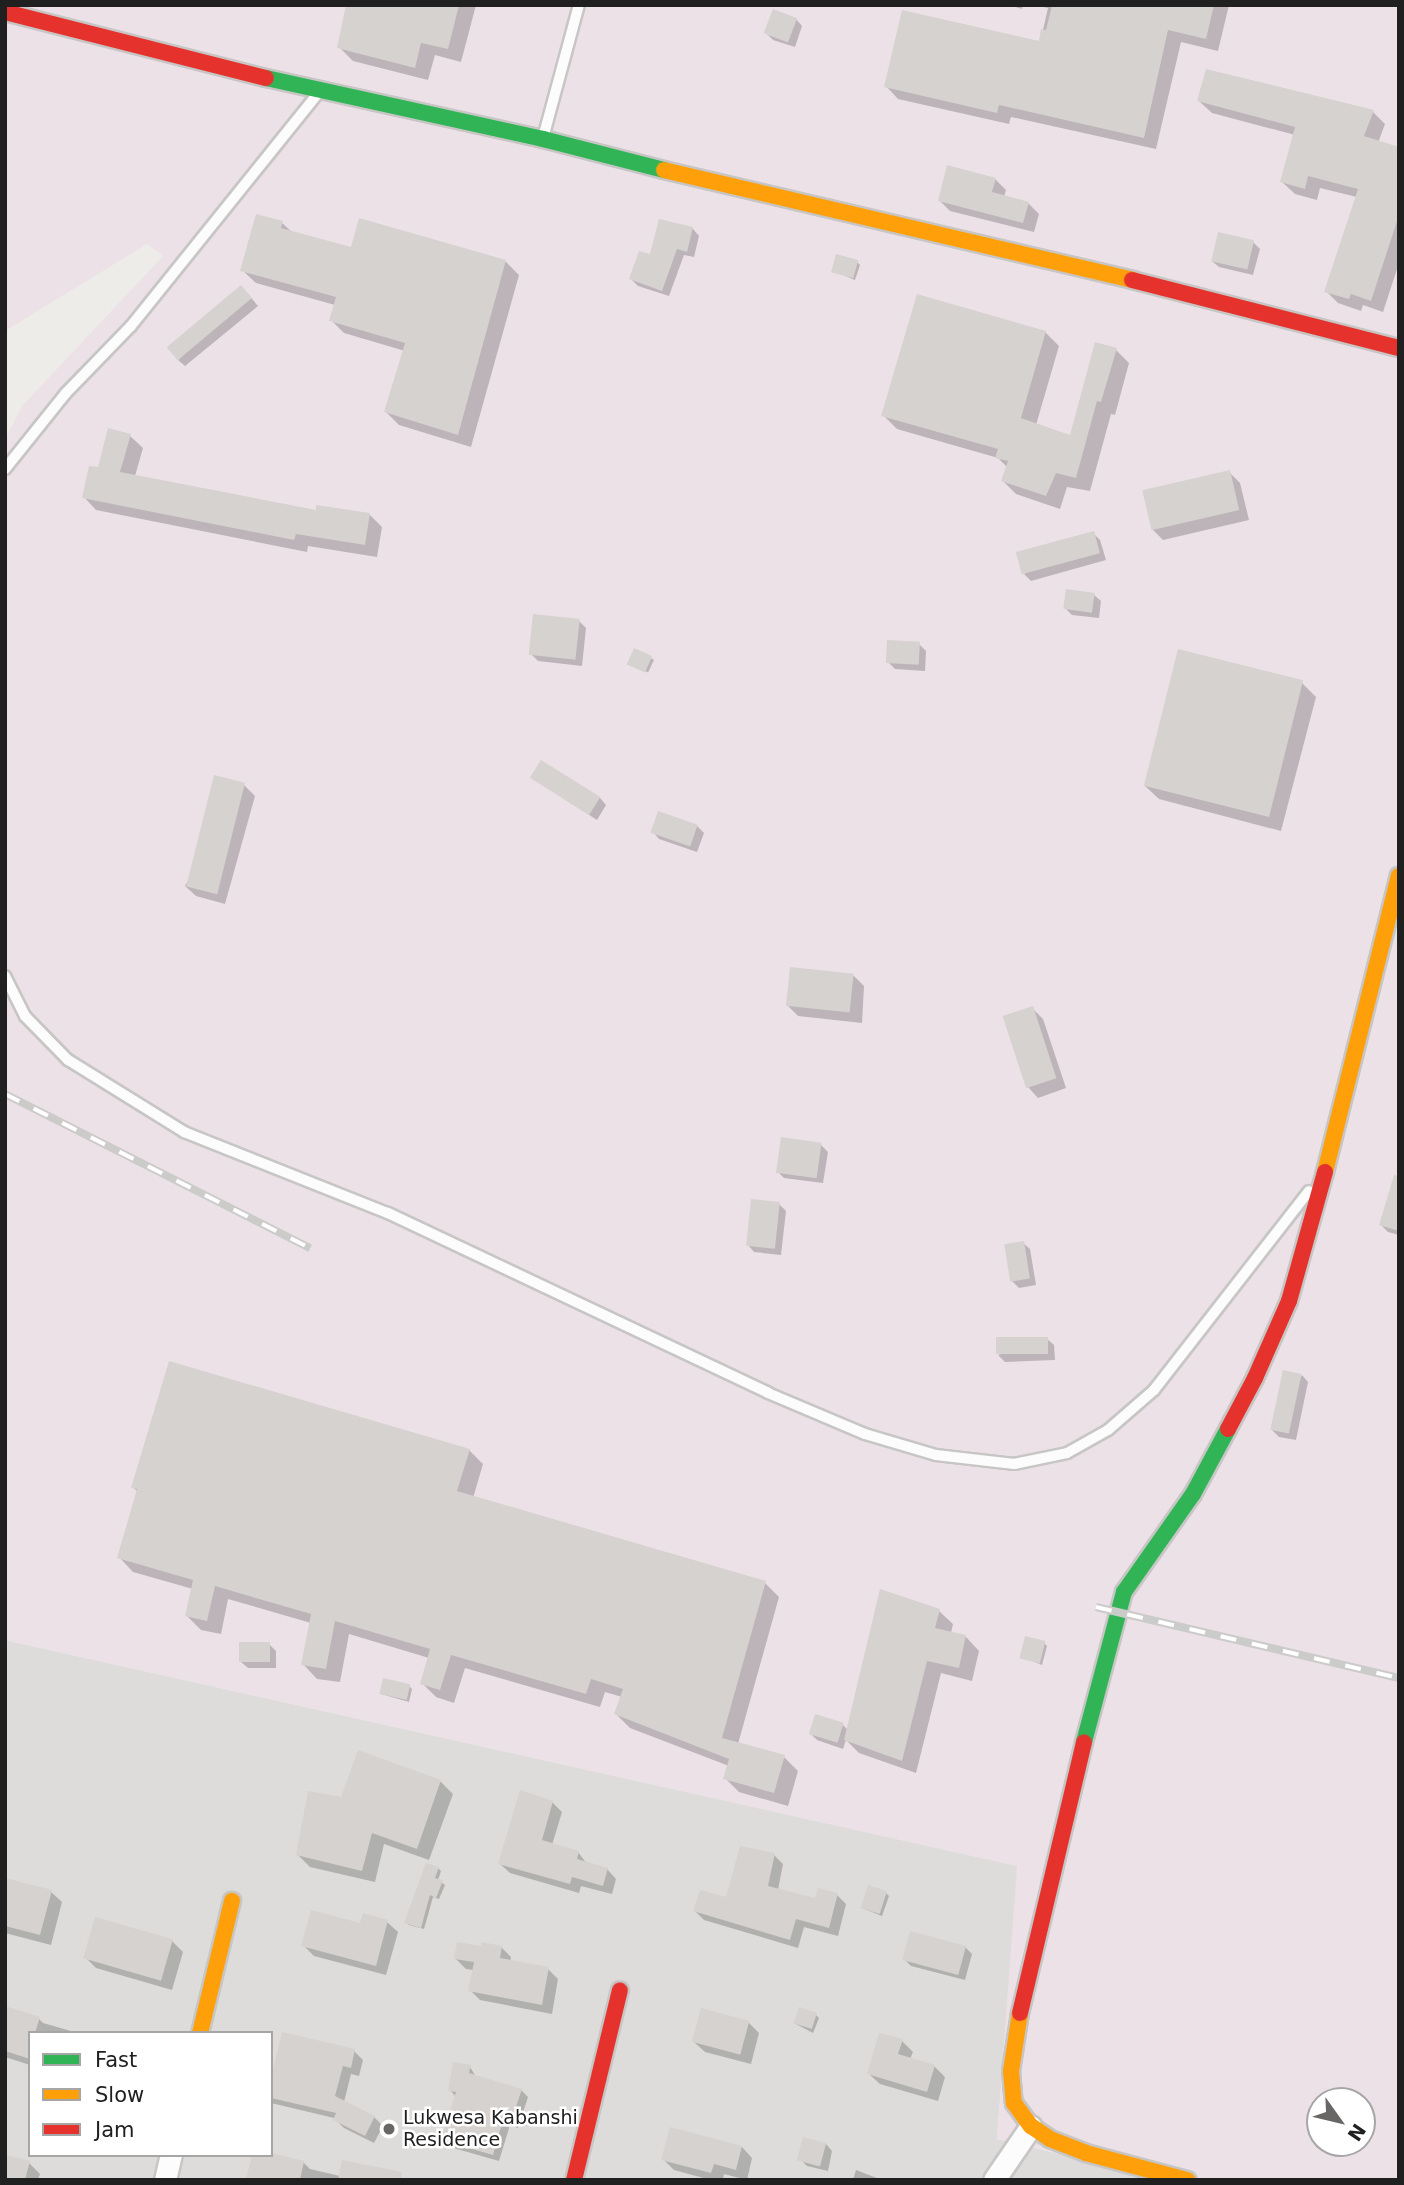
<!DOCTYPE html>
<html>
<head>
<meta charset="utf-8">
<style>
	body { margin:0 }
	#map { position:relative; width:1404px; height:2185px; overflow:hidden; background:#eeece9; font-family:"DejaVu Sans",sans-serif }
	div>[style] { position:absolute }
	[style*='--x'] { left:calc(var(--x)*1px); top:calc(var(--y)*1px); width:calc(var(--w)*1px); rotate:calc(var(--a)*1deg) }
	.residential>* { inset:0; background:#dddcda }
	.industrial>* { inset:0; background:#ece1e7 }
	.shadow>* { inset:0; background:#0003; transform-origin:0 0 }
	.building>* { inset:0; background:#d5d2d0; transform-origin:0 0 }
	.roads { filter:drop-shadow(2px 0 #c7c6c5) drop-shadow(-2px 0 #c7c6c5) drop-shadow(0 2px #c7c6c5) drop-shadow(0 -2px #c7c6c5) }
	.lane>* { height:10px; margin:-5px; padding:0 5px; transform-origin:5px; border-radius:5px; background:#fcfcfc }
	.street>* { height:21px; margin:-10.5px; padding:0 10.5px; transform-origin:10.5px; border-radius:10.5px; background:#fcfcfc }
	.fast>* { height:16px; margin:-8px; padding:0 8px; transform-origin:8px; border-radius:8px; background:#30b455 }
	.slow>* { height:16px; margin:-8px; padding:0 8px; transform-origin:8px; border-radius:8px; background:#ff9f0a }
	.jam>* { height:16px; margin:-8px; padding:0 8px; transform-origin:8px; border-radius:8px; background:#e5322d }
	.rail>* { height:8px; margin-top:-4px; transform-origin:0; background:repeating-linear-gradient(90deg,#fff 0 16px,#cbcbca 0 32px); box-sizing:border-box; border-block:2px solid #cbcbca }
	.dots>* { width:19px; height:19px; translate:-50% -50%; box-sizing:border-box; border:4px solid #fff; border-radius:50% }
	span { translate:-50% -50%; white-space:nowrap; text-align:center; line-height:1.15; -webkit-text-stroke:5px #fff; paint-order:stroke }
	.poi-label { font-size:19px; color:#202020 }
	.left { translate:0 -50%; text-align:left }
	.frame { position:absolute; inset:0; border:7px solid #202020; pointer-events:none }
	.legend { position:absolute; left:28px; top:2031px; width:245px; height:126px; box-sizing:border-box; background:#fff; border:2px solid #a6a6a6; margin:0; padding:9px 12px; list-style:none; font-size:21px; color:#202020 }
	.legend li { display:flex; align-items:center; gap:14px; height:35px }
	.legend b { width:35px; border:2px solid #a6a6a6 }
	.north { position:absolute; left:1306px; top:2087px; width:70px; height:70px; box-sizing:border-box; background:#fff; border:2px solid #a6a6a6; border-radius:50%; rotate:124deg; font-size:19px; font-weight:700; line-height:28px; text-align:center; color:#202020 }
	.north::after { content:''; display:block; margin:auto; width:24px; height:32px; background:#686766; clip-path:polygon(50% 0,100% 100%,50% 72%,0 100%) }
</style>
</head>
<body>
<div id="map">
	<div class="residential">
		<i style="clip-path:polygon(evenodd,5px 1640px,1018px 1866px,997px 2139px,1167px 2180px,5px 2180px,5px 1640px,30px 2033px,271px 2033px,271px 2155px,30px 2155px,30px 2033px)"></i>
	</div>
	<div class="industrial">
		<i style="clip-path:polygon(evenodd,5px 5px,1399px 5px,1399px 2180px,1167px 2180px,997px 2139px,1017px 1866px,5px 1640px,5px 439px,23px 405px,163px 256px,147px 244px,5px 331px,5px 5px,1320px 2101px,1362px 2101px,1362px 2143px,1320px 2143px,1320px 2101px)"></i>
	</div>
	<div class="shadow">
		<i style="clip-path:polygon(349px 5px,476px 5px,461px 62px,435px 55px,428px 80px,353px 61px,339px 47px)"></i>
		<i style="clip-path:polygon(1008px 5px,1023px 5px,1022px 9px)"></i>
		<i style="clip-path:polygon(1035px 5px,1229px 5px,1218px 51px,1181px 42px,1156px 149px,1011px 117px,1009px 124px,898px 99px,886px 86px,1040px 43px,1048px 8px)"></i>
		<i style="clip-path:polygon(796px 19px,802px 26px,795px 47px,773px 40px,766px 33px)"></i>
		<i style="clip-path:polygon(1199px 101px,1373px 112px,1385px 124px,1378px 143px,1399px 149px,1399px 263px,1383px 312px,1363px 305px,1361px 311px,1338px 303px,1326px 291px,1357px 197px,1320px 188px,1317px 200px,1295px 194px,1282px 182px,1295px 135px,1212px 113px)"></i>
		<i style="clip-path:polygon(995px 179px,1006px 190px,1004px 197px,1028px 203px,1039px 214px,1034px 232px,950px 211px,939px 200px)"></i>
		<i style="clip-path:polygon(660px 221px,693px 229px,699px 236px,694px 257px,684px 255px,669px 296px,638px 286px,631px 279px,652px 257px)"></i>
		<i style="clip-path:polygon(282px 223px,293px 233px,352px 249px,506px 262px,519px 275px,471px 447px,399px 425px,386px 412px,405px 351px,344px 333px,331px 320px,335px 305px,256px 283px,242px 270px)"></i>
		<i style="clip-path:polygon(1253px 242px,1260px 249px,1253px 275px,1219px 267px,1212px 261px)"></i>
		<i style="clip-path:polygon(857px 262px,860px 265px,855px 280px,833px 271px)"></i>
		<i style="clip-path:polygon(248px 294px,258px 306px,185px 366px,178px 360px)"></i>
		<i style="clip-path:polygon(1045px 332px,1059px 346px,1036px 425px,1071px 438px,1116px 350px,1129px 363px,1115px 415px,1111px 414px,1090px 491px,1067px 487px,1060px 509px,1016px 494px,1003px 481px,1007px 467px,998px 458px,897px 429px,883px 415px)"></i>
		<i style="clip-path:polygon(130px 436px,143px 448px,135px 476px,317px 512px,370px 515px,382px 527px,377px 557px,308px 546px,307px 552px,96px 510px,84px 497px,99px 469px)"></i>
		<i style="clip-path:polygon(1229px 472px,1240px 483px,1249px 520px,1163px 540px,1152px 529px)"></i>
		<i style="clip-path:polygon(1093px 533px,1100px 540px,1106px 560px,1031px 581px,1024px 574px)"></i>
		<i style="clip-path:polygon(1094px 595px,1101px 601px,1099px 618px,1072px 615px,1065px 608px)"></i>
		<i style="clip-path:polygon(579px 621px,586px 628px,582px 666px,538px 661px,531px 654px)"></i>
		<i style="clip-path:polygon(919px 644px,926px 651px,925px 671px,895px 669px,888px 662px)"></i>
		<i style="left:635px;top:651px;width:21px;height:14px;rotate:25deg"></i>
		<i style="clip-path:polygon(1302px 683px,1316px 697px,1281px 831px,1159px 799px,1144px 785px)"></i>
		<i style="clip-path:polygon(532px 778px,600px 798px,606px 805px,597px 820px)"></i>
		<i style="clip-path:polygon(244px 785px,255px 796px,225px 904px,196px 896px,185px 886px)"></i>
		<i style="clip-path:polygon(697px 826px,704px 833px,697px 852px,659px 839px,653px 832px)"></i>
		<i style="clip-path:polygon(854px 976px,864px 986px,862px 1023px,798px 1016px,787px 1005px)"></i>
		<i style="clip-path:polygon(1032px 1008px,1043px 1019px,1066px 1088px,1038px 1098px,1028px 1087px)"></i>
		<i style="clip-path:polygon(821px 1145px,828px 1152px,823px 1183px,784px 1178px,777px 1171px)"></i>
		<i style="clip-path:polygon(1399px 1176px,1399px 1235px,1388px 1232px,1381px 1225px)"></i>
		<i style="clip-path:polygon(779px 1204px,786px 1211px,781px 1255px,754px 1252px,748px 1245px)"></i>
		<i style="clip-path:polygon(1023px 1243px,1030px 1249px,1036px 1285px,1019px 1288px,1012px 1281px)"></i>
		<i style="clip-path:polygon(1047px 1339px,1054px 1345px,1055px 1360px,1005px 1362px,998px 1355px)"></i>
		<i style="clip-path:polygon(1302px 1375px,1308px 1382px,1296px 1440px,1279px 1437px,1272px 1430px)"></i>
		<i style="clip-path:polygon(469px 1450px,483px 1464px,473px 1498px,765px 1583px,779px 1597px,738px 1744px,784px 1757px,798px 1771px,788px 1806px,739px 1792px,725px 1778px,729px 1766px,630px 1728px,616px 1714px,622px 1697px,605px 1692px,600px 1707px,465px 1668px,454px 1703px,436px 1697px,422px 1683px,429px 1658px,349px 1634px,340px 1682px,317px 1679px,303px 1664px,311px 1623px,228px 1599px,221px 1634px,201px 1630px,187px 1616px,193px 1589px,133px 1572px,119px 1557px,138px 1492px,133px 1487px)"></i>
		<i style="clip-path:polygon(939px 1611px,953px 1624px,951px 1633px,966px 1637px,979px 1651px,972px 1681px,941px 1673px,916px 1773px,859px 1753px,846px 1740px,843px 1749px,817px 1740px,810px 1733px,843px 1725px,848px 1730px)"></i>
		<i style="clip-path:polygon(1044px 1643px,1047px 1646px,1042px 1665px,1022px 1657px)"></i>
		<i style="clip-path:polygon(269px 1644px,276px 1651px,276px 1668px,248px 1668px,241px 1662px)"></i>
		<i style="clip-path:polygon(409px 1686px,412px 1689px,409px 1702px,381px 1694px)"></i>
		<i style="clip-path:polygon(359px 1752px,441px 1782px,453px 1794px,429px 1860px,384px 1844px,375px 1882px,310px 1867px,298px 1855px,342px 1799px)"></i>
		<i style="clip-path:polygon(521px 1792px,553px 1803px,562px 1812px,552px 1845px,578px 1852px,587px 1864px,607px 1869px,616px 1879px,612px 1894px,581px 1886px,579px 1893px,510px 1873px,500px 1864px)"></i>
		<i style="clip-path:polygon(774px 1855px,783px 1864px,778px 1890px,816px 1901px,837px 1895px,846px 1904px,838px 1936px,804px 1927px,798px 1948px,704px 1920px,695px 1911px,727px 1900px)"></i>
		<i style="clip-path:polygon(438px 1868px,441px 1871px,438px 1880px,445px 1885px,439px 1899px,433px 1897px,424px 1929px,409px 1925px,406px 1922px)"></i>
		<i style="clip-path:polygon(5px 1880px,51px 1892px,62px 1902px,51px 1945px,5px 1933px)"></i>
		<i style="clip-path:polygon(886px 1893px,889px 1896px,882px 1916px,862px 1908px)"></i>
		<i style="clip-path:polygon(387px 1922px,398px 1932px,386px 1975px,314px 1956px,303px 1945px,362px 1925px)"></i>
		<i style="clip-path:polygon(172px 1941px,183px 1952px,172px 1990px,96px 1968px,85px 1957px)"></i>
		<i style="clip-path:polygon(501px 1947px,511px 1957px,510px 1962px,548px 1969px,558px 1979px,552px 2014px,480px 2000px,470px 1990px,474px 1970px,466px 1969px,456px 1959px,483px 1948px)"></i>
		<i style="clip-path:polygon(965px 1947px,972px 1954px,965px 1980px,911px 1966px,904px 1959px)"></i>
		<i style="clip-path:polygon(5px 2008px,39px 2019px,43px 2023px,78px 2033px,30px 2033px,30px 2065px,5px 2057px)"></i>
		<i style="clip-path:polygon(816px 2015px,819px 2018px,813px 2033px,794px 2023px)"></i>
		<i style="clip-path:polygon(748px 2022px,759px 2033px,751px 2064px,705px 2052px,694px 2042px)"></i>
		<i style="clip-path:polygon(902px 2041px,913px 2052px,910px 2059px,934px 2066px,945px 2077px,938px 2101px,880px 2084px,869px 2074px)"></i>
		<i style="clip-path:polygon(354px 2051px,363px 2060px,359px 2076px,351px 2074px,344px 2102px,374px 2117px,383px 2126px,374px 2143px,344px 2128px,334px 2118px,271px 2103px,271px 2077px)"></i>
		<i style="clip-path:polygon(470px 2067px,476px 2077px,521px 2090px,528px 2097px,518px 2128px,510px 2125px,499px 2161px,450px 2147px,443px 2140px,456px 2097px,450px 2090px)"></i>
		<i style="clip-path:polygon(826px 2144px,832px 2151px,828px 2171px,807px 2166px,800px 2159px)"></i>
		<i style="clip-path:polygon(742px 2147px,752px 2158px,747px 2180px,724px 2174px,723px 2180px,711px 2180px,674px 2170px,663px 2159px)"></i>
		<i style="clip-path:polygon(303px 2162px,310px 2169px,340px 2176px,381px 2180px,248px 2180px)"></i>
		<i style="clip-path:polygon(29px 2163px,40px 2174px,38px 2180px,5px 2180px)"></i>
		<i style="clip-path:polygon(856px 2170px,882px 2180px,853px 2180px)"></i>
	</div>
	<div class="building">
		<i style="clip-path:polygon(346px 5px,459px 5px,448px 49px,421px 43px,415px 68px,337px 48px)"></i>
		<i style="clip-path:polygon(1052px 5px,1214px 5px,1206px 39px,1168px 30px,1144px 138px,999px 105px,997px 113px,884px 87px,902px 10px,1039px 41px,1041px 29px,1046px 30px)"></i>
		<i style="left:773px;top:9px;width:26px;height:26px;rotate:21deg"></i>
		<i style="clip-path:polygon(1206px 69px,1374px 110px,1364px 136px,1399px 147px,1399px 215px,1371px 301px,1351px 294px,1349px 299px,1324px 292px,1358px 189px,1308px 176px,1305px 189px,1280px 182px,1295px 127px,1197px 101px)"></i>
		<i style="clip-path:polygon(947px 165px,996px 178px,992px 192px,1029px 202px,1023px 223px,938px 201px)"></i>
		<i style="clip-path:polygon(256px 214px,283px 221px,281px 228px,351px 247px,359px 218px,506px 260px,458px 435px,384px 412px,405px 343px,329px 321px,336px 297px,240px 271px)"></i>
		<i style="clip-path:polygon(659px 219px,693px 227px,687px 252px,677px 249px,662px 291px,629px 279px,639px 251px,650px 254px)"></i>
		<i style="left:1218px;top:232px;width:37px;height:30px;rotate:13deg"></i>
		<i style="left:836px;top:254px;width:23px;height:19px;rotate:15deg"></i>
		<i style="left:241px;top:285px;width:17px;height:97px;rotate:50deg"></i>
		<i style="clip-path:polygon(917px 294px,1046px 331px,1021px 418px,1070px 435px,1095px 342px,1117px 348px,1101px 402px,1097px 401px,1076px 478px,1056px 473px,1046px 496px,1001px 481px,1008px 461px,995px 458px,998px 449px,881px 416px)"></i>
		<i style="clip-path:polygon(108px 428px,131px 434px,120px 472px,316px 510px,316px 505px,370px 513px,365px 545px,296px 534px,294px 540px,82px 498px,89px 466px,98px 467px)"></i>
		<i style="left:1230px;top:470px;width:41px;height:90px;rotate:77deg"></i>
		<i style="left:1094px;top:531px;width:23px;height:81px;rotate:75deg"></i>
		<i style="left:1066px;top:589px;width:29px;height:20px;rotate:8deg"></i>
		<i style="left:533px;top:614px;width:47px;height:41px;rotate:6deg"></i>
		<i style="left:887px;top:640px;width:33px;height:23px;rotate:3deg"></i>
		<i style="left:634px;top:648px;width:20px;height:18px;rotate:24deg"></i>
		<i style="left:1178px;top:649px;width:129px;height:141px;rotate:14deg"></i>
		<i style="left:541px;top:760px;width:70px;height:21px;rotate:32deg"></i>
		<i style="left:214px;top:775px;width:32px;height:115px;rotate:14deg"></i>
		<i style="left:658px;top:811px;width:42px;height:23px;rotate:19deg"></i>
		<i style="left:790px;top:967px;width:64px;height:39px;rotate:6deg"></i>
		<i style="left:1033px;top:1006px;width:76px;height:32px;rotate:72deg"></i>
		<i style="left:781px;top:1137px;width:41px;height:36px;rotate:8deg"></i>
		<i style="clip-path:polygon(1394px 1175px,1399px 1176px,1399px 1231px,1379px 1225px)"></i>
		<i style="left:751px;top:1199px;width:29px;height:47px;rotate:6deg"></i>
		<i style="left:1024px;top:1241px;width:38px;height:20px;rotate:81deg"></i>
		<i style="left:1048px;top:1337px;width:17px;height:52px;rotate:90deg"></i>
		<i style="clip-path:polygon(169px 1361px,470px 1449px,457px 1491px,766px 1581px,722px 1738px,785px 1755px,774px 1793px,723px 1779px,729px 1759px,614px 1714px,623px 1689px,591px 1679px,586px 1694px,451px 1655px,440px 1690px,420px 1684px,430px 1649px,335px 1621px,326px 1669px,301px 1665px,311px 1614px,215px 1586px,207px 1621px,185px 1616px,193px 1580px,117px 1558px,137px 1489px,131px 1488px)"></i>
		<i style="left:1283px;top:1370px;width:19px;height:61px;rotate:12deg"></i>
		<i style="clip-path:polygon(880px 1589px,940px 1609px,935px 1628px,966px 1635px,959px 1668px,927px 1661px,902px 1761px,844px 1740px)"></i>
		<i style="left:1025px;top:1636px;width:21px;height:23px;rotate:14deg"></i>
		<i style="left:239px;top:1642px;width:31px;height:20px"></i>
		<i style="left:383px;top:1678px;width:28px;height:16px;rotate:13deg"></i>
		<i style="left:815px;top:1714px;width:30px;height:21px;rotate:17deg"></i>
		<i style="clip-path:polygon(358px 1750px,441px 1780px,417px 1849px,372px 1833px,362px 1871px,296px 1855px,308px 1791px,341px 1797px)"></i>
		<i style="clip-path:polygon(520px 1790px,553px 1801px,542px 1840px,579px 1851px,577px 1859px,608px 1868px,603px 1886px,572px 1877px,570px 1884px,498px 1864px)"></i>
		<i style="clip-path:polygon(740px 1846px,775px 1853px,768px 1886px,815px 1898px,818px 1888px,838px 1893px,829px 1928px,796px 1919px,790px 1940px,693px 1911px,700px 1890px,726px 1897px)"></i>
		<i style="clip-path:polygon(426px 1863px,439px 1867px,435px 1878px,443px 1880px,436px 1898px,430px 1895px,421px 1928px,404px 1923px)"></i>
		<i style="clip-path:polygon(5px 1878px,52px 1890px,40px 1935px,5px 1926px)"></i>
		<i style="left:868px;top:1885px;width:20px;height:24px;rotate:18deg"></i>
		<i style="clip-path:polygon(311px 1910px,360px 1923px,363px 1913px,388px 1920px,376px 1966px,301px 1946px)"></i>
		<i style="left:95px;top:1917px;width:81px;height:43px;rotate:16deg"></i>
		<i style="left:910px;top:1931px;width:58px;height:30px;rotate:15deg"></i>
		<i style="clip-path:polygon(457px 1942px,481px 1946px,482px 1942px,502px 1946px,500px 1958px,549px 1967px,542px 2005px,468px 1991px,474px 1962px,454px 1959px)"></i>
		<i style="clip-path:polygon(5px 2006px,40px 2017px,35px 2033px,30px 2033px,30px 2059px,5px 2051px)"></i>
		<i style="left:799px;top:2007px;width:19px;height:17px;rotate:18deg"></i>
		<i style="left:701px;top:2008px;width:50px;height:35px;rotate:15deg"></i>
		<i style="clip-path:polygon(282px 2032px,355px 2049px,351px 2068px,343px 2066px,335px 2096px,375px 2116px,365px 2136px,333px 2120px,336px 2113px,271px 2098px,271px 2078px)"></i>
		<i style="clip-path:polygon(879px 2033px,903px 2039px,898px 2054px,935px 2065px,927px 2092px,867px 2074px)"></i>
		<i style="clip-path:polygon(453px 2062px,471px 2065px,469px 2073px,522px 2089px,511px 2122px,503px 2120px,493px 2155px,441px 2140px,456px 2092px,448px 2091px)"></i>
		<i style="clip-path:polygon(670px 2127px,742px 2146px,736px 2170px,714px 2164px,711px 2173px,661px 2160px)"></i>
		<i style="left:803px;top:2137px;width:24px;height:24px;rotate:15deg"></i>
		<i style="clip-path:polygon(271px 2153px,304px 2161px,300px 2180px,246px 2180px,252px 2155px)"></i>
		<i style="clip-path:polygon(5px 2155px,30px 2161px,25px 2180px,5px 2180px)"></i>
		<i style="clip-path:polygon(342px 2160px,402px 2172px,401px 2180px,338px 2180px)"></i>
	</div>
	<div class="roads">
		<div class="lane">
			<i style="--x:543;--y:138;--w:138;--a:-74.9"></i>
			<i style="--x:5;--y:469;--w:96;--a:-51.3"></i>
			<i style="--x:65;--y:394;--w:95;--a:-45.9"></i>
			<i style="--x:131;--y:326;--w:295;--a:-51.2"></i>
			<i style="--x:5;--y:976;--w:45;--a:63.4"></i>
			<i style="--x:25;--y:1016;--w:62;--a:45.7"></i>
			<i style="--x:68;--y:1060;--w:137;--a:31.8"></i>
			<i style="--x:184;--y:1132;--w:219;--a:21.7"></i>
			<i style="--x:388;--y:1213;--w:420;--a:25.3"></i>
			<i style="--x:768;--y:1393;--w:105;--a:22.9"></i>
			<i style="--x:865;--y:1434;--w:74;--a:16.5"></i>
			<i style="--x:936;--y:1455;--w:79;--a:6.6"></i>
			<i style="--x:1014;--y:1464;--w:54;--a:-11.7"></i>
			<i style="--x:1067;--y:1453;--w:47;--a:-29.3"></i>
			<i style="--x:1108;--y:1430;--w:61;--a:-41"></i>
			<i style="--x:1154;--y:1390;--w:252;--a:-52.1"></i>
		</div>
		<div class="street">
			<i style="--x:165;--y:2180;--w:26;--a:-77"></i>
			<i style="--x:994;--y:2180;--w:65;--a:-55.6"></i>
		</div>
		<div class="fast">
			<i style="--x:266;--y:78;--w:284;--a:12.4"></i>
			<i style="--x:543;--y:139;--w:125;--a:14.4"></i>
			<i style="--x:1084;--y:1742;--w:155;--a:-75.1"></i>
			<i style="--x:1124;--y:1592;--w:120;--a:-54.9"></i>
			<i style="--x:1193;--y:1494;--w:74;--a:-61.7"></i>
		</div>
		<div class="slow">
			<i style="--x:664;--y:170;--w:481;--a:13.2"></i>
			<i style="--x:1325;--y:1172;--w:305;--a:-76"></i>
			<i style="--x:1020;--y:2013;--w:59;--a:98.8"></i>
			<i style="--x:1011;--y:2071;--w:32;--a:85"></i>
			<i style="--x:1014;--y:2103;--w:29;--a:54"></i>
			<i style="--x:1031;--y:2126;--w:23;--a:34"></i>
			<i style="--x:1050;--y:2139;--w:39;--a:21"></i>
			<i style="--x:1086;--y:2153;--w:105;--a:15"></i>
			<i style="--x:200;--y:2033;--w:136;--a:-76.4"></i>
		</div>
		<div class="jam">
			<i style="--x:5;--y:12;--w:269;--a:14.2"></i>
			<i style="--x:1132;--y:280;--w:276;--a:14.3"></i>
			<i style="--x:1228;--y:1429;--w:58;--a:-62.1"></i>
			<i style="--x:1255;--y:1378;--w:84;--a:-66.2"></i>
			<i style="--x:1289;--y:1301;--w:134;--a:-74.4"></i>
			<i style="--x:1020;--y:2013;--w:278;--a:-76.7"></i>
			<i style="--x:574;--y:2180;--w:195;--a:-76.4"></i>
		</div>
	</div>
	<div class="rail">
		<i style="--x:5;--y:1094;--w:342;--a:26.8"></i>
		<i style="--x:1096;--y:1607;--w:311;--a:13.2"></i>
	</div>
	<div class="dots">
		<i style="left:389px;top:2129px;background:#686766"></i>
	</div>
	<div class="poi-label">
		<span class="left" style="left:403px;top:2129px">Lukwesa Kabanshi<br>Residence</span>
	</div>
	<div class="frame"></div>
	<ul class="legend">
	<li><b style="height:9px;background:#30b455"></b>Fast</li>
	<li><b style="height:9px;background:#ff9f0a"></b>Slow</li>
	<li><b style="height:9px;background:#e5322d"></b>Jam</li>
	</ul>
	<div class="north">N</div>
</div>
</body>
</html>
